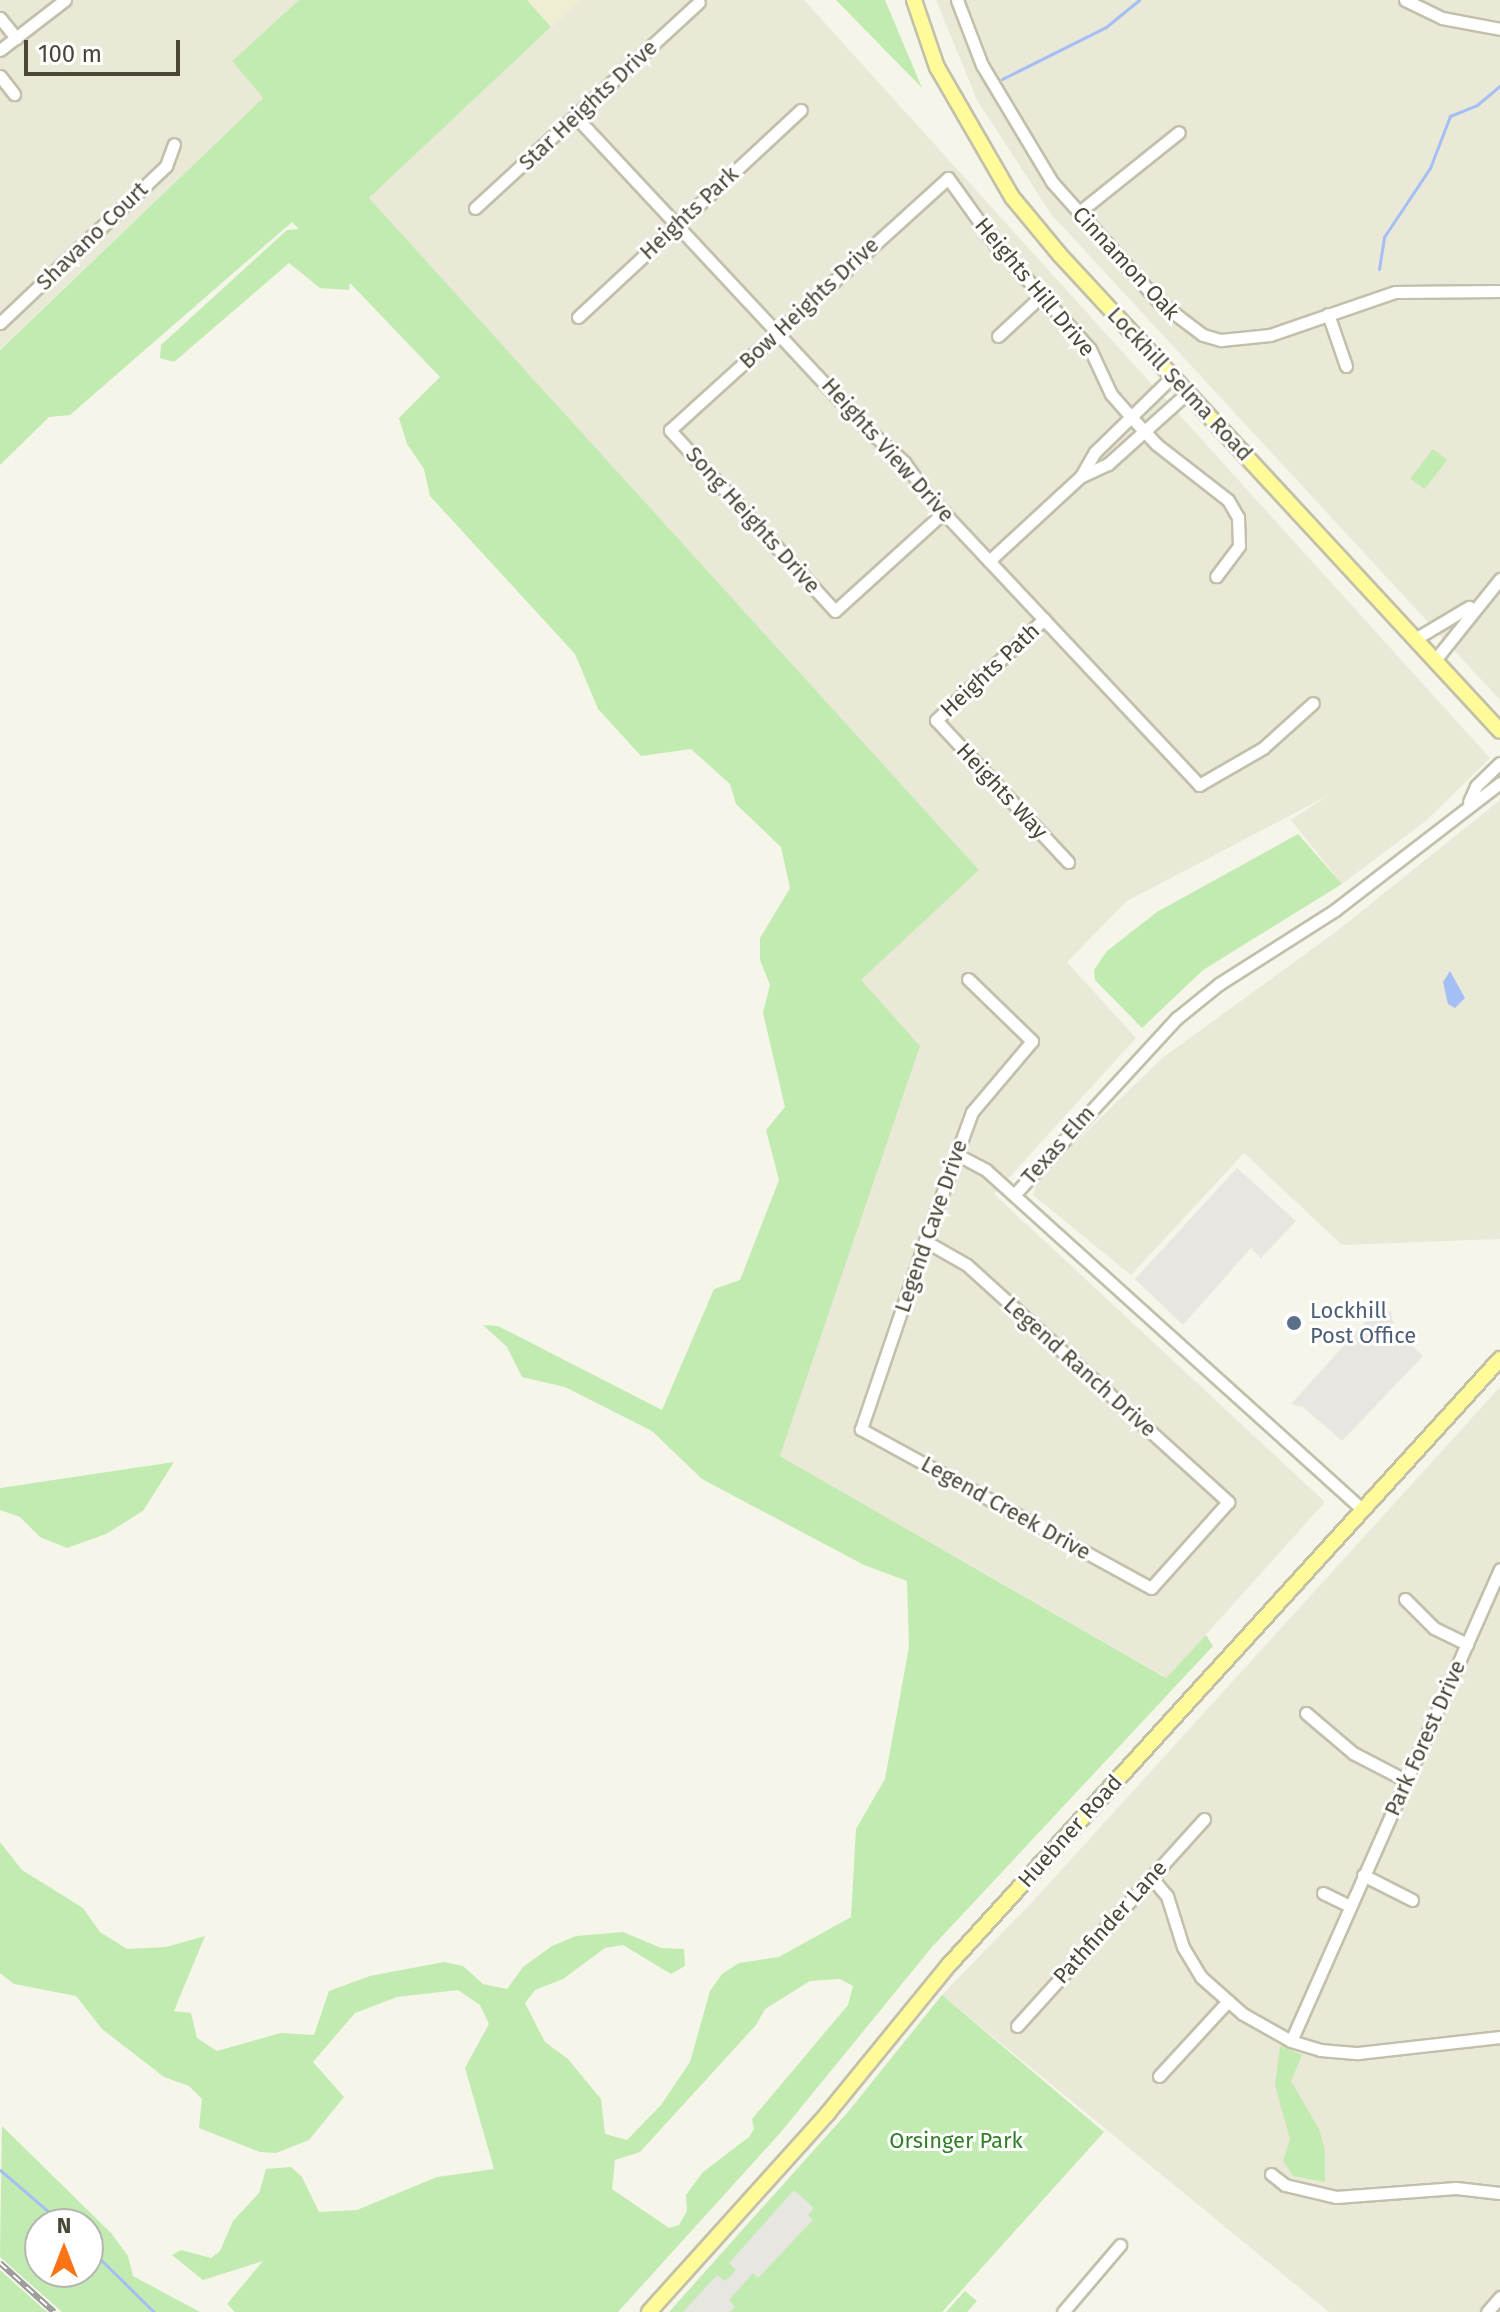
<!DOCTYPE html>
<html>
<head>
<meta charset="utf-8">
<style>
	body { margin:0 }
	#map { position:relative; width:1500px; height:2312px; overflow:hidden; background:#f5f5ea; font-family:"Fira Sans",sans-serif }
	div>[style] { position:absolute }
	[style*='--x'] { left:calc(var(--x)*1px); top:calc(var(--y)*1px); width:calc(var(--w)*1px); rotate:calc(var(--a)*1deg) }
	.residential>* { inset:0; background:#eae8d7 }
	.education>* { inset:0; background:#efeed3 }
	.green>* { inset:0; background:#c2ebb1; transform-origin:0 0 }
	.parking>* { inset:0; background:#e7e6e1 }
	.water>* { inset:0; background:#a4bff4 }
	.stream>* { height:3px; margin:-1.5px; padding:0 1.5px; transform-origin:1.5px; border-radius:1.5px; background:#a4bff4 }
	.roads { filter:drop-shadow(2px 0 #c2c0ab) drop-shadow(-2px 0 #c2c0ab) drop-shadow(0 2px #c2c0ab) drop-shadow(0 -2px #c2c0ab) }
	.minor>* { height:11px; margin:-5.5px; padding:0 5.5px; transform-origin:5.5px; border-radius:5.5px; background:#fff }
	.major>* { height:14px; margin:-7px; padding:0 7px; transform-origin:7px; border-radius:7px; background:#fffb99 }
	.rail>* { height:6px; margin-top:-3px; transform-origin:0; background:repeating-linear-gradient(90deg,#fff 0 9px,#989898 0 18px); box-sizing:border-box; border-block:2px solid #989898 }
	.dots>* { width:22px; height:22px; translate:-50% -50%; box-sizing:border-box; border:4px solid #fff; border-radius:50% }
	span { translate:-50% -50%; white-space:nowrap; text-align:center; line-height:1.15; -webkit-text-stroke:6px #fff; paint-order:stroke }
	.street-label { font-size:22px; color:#4a4737 }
	.service-label { font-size:22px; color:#4e5e75 }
	.left { translate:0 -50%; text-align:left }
	.park-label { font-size:22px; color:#327f27 }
	.north { position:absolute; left:24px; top:2208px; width:80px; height:80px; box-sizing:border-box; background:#fff; border:2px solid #b7b5af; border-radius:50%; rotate:0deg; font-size:22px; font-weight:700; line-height:32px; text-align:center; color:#4a4737 }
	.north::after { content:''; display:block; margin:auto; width:28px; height:36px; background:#ff7317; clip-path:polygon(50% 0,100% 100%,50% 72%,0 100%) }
	.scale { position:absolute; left:24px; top:40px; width:156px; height:36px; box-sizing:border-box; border:4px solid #4a4737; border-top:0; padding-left:10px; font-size:24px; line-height:28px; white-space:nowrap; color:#4a4737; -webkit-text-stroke:6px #fff; paint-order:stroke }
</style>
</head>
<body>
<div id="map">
	<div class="residential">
		<i style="clip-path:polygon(0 0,299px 0,232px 61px,263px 98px,0 349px)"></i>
		<i style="clip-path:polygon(580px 0,804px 0,1490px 758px,1427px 820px,1342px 884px,1291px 820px,1329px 795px,1127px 901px,1067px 962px,1136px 1038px,994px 1194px,1325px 1502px,1167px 1678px,780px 1456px,919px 1047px,860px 980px,979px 870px,369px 198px)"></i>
		<i style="clip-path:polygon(936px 0,1500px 0,1500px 700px,1051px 214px,977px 100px)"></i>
		<i style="clip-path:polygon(1500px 800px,1500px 1239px,1342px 1245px,1244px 1153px,1131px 1275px,1033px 1195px,1038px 1179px,1161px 1059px,1337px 931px)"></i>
		<i style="clip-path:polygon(1500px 1387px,1500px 2312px,1329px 2312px,942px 1995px,1035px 1899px)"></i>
	</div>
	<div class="education">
		<i style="clip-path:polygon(527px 0,580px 0,551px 27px)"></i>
	</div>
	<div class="green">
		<i style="clip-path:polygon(evenodd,299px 0,527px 0,551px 27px,369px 198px,979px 870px,861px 980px,920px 1046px,780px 1456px,1166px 1678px,1206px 1635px,1213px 1646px,932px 1947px,781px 2132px,618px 2312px,235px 2312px,227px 2304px,263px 2261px,203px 2280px,172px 2255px,181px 2250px,211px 2258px,220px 2251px,233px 2221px,259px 2193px,266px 2169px,291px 2167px,302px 2177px,319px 2212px,357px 2210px,437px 2177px,494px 2169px,465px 2068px,489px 2024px,480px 2005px,458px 1990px,397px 1997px,355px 2013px,313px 2062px,344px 2097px,309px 2140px,276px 2153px,260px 2152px,199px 2128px,202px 2099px,189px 2086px,164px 2077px,102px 2029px,76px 1996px,14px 1984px,0 1973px,0 1842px,22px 1870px,83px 1908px,100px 1932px,127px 1949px,166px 1947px,205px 1936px,174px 2011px,191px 2013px,197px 2038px,217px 2051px,281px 2033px,314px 2035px,329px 1991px,370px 1976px,444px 1962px,463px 1966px,483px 1984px,507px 1989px,523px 1967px,552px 1946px,576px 1936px,623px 1932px,661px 1948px,684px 1949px,685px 1966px,671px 1974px,623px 1945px,605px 1948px,563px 1979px,535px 1990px,525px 2003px,545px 2042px,568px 2059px,601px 2099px,605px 2134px,627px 2140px,661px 2105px,690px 2062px,710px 1991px,722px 1974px,739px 1963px,779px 1957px,851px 1917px,856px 1829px,885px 1779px,909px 1647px,907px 1581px,864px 1565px,702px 1479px,652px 1431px,565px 1387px,522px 1377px,507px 1347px,483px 1325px,498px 1326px,662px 1410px,714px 1289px,740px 1280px,779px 1180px,766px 1130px,785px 1107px,763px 1013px,770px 985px,760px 960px,760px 938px,790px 888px,781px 847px,736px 804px,730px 784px,691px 749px,641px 756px,598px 709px,575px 654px,430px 496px,424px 469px,407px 444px,399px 418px,440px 377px,350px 283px,349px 290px,320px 288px,289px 263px,174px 362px,160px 358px,161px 345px,287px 230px,299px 229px,292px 222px,70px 415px,49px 417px,0 465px,0 350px,263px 98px,232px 61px,299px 0,840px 1979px,853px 1986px,848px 2005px,752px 2119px,754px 2129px,749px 2137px,703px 2172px,686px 2195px,687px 2211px,679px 2225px,669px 2228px,612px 2189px,615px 2160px,640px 2152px,756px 2025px,765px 2009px,810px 1981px,840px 1979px)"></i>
		<i style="clip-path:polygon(836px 0,885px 0,922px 88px)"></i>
		<i style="left:1433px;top:449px;width:18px;height:37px;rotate:38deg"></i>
		<i style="clip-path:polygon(1298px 834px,1342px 884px,1203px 970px,1142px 1028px,1095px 980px,1094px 970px,1107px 951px,1157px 912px)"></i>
		<i style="clip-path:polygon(174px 1462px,143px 1511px,106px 1534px,67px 1548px,40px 1537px,20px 1517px,0 1510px,0 1488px)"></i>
		<i style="clip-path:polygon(942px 1995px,1104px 2132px,942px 2312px,669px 2312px,848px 2112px)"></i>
		<i style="clip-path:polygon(1280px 2046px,1302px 2055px,1291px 2081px,1319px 2129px,1325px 2151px,1325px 2182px,1293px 2176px,1283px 2161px,1290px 2139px,1275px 2086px)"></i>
		<i style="clip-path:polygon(evenodd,2px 2126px,111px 2233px,128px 2256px,133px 2276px,200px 2312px,62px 2312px,0 2257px,2px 2126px,88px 2224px,88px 2272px,40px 2272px,40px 2224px,88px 2224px)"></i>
		<i style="clip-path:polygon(0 2270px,20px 2288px,47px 2312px,0 2312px)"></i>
		<i style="clip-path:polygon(965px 2291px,977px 2301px,967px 2312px,946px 2312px)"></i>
	</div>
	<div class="parking">
		<i style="clip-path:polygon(1237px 1168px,1296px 1221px,1261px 1258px,1251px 1248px,1183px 1325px,1135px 1279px)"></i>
		<i style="clip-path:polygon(1376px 1310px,1391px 1311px,1394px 1329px,1423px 1356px,1342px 1441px,1303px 1407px,1291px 1404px)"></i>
		<i style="clip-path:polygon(794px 2190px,814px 2208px,808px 2215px,813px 2220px,758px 2278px,753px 2273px,729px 2300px,735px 2307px,730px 2312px,683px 2312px,717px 2275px,725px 2281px,736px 2270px,729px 2263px)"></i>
	</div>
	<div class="water">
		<i style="clip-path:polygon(1450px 971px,1465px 998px,1455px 1008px,1448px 1004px,1443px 982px)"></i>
	</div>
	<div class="stream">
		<i style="--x:1002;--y:79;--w:116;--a:-26.6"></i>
		<i style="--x:1106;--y:27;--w:43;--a:-39.3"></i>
		<i style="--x:1379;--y:269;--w:32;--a:-81"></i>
		<i style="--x:1384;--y:237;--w:83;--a:-56.3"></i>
		<i style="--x:1430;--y:168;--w:56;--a:-69"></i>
		<i style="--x:1450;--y:116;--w:29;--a:-22"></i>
		<i style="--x:1477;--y:105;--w:30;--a:-40"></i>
		<i style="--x:0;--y:2170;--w:83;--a:40.6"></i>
		<i style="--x:88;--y:2247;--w:93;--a:44.6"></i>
	</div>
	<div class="roads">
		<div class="minor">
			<i style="--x:957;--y:0;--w:70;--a:69"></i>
			<i style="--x:982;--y:65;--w:136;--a:59.1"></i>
			<i style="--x:1052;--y:182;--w:159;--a:48.3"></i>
			<i style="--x:1158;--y:301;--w:56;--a:37.1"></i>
			<i style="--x:1203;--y:335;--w:19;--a:16"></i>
			<i style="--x:1221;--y:340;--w:49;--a:-5.8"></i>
			<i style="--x:1270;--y:335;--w:132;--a:-19"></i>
			<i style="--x:1395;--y:292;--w:105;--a:-0.5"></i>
			<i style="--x:1405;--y:0;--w:41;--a:25.9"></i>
			<i style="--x:1442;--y:18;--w:59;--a:10.7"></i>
			<i style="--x:0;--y:18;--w:26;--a:51"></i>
			<i style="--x:0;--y:50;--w:82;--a:-37.6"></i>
			<i style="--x:0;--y:76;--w:23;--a:52"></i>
			<i style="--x:576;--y:117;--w:422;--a:47"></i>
			<i style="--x:864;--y:426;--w:54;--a:42"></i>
			<i style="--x:904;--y:462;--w:43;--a:54.5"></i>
			<i style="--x:929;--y:497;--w:395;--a:46.8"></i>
			<i style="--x:1199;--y:785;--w:74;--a:-30"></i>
			<i style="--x:1263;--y:748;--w:67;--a:-42"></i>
			<i style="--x:475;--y:208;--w:304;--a:-42.6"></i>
			<i style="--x:1078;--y:213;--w:129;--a:-38.7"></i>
			<i style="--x:1328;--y:314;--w:55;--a:70.9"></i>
			<i style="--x:578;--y:317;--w:304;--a:-42.9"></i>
			<i style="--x:0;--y:323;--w:228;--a:-43.4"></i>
			<i style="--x:166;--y:166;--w:23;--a:-70"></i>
			<i style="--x:998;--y:336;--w:57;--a:-42.9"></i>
			<i style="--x:1082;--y:476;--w:29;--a:-25"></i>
			<i style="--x:1108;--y:464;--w:108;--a:-42"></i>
			<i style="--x:944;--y:512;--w:147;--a:137.8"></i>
			<i style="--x:835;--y:611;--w:245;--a:-132.4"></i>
			<i style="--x:670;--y:430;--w:375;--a:-42.2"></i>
			<i style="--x:948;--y:178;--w:82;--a:54.4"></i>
			<i style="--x:996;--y:245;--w:140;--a:47.9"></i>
			<i style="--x:1090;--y:349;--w:50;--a:65"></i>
			<i style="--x:1111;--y:394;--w:30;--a:49"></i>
			<i style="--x:1131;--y:417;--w:37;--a:47"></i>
			<i style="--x:1156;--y:444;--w:91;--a:37.9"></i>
			<i style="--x:1228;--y:500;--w:20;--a:60"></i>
			<i style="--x:1238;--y:517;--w:29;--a:88"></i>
			<i style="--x:1239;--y:546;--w:38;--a:127"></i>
			<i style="--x:989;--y:561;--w:125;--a:-42.7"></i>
			<i style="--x:1081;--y:476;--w:28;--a:-60"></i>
			<i style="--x:1095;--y:452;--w:109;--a:-44.3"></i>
			<i style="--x:1044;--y:619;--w:148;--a:136.9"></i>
			<i style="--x:936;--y:720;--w:194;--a:47.1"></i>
			<i style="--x:1415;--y:639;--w:63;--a:-30.7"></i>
			<i style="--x:1435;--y:660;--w:104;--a:-51.3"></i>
			<i style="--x:1469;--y:802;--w:17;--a:-66"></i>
			<i style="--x:1476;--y:786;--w:33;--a:-44"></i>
			<i style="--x:956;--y:1154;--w:34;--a:28"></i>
			<i style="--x:986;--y:1170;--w:508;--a:42.05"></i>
			<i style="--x:1014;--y:1195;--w:241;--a:-47.4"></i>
			<i style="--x:1177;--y:1018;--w:54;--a:-39"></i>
			<i style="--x:1219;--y:984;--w:138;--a:-32.5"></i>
			<i style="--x:1335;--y:910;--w:208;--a:-37.6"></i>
			<i style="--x:925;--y:1241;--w:48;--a:29.7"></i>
			<i style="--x:967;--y:1265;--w:353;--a:42.2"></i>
			<i style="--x:1228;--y:1502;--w:115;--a:131.8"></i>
			<i style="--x:1151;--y:1588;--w:331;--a:-151.3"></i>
			<i style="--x:861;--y:1429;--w:199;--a:-71.2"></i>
			<i style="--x:925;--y:1241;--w:137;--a:-70"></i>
			<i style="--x:972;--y:1112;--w:93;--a:-49.8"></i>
			<i style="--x:1032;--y:1041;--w:89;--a:-135.9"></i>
			<i style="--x:1405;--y:1599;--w:41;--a:45"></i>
			<i style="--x:1434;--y:1628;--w:37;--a:26"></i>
			<i style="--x:1306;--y:1713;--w:62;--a:40.4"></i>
			<i style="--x:1353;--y:1753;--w:61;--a:27.4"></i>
			<i style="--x:1363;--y:1875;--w:55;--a:27"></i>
			<i style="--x:1151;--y:1877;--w:25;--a:50"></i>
			<i style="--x:1167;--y:1896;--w:53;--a:72.6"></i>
			<i style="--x:1183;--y:1947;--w:35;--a:59"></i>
			<i style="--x:1201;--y:1977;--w:56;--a:41.4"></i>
			<i style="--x:1243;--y:2014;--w:55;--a:29.4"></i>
			<i style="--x:1291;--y:2041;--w:30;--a:17"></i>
			<i style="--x:1320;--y:2050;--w:38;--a:5"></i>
			<i style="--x:1358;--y:2053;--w:143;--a:-6.4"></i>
			<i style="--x:1323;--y:1893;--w:30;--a:26"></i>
			<i style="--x:1017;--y:2026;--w:279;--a:-47.9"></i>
			<i style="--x:1291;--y:2041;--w:516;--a:-66.12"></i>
			<i style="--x:1159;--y:2076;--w:102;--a:-47.4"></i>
			<i style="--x:1271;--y:2174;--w:18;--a:38"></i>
			<i style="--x:1285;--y:2185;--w:52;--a:13.2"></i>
			<i style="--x:1336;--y:2197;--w:120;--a:-4.3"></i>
			<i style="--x:1456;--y:2188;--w:44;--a:6.5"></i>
			<i style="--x:1063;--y:2312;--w:88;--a:-49.6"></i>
			<i style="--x:1487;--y:2312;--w:20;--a:-49"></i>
		</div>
		<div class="major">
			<i style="--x:914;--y:0;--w:71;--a:71.1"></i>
			<i style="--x:937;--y:67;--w:150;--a:60"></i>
			<i style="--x:1012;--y:197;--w:75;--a:50.4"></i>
			<i style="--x:1060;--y:255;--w:648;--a:47.25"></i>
			<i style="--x:649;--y:2312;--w:268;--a:-48"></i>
			<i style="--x:828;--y:2113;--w:188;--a:-50.8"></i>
			<i style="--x:947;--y:1967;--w:822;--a:-47.71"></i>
		</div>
	</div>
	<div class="rail">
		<i style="--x:0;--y:2263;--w:73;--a:42.2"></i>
	</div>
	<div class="dots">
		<i style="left:1294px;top:1323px;background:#5c6f8a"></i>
	</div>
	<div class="street-label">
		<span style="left:588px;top:105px;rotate:-43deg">Star Heights Drive</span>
		<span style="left:689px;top:213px;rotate:-43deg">Heights Park</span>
		<span style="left:92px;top:236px;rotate:-44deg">Shavano Court</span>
		<span style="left:1126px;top:263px;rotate:47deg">Cinnamon Oak</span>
		<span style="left:1035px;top:287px;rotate:50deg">Heights Hill Drive</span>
		<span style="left:809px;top:303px;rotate:-43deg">Bow Heights Drive</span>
		<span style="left:1180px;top:384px;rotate:47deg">Lockhill Selma Road</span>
		<span style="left:888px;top:450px;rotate:48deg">Heights View Drive</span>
		<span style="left:753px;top:520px;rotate:48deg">Song Heights Drive</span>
		<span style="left:990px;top:670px;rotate:-43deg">Heights Path</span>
		<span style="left:1002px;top:791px;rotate:47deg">Heights Way</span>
		<span style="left:1058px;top:1145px;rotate:-48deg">Texas Elm</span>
		<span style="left:931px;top:1226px;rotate:-71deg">Legend Cave Drive</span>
		<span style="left:1080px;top:1367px;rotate:42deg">Legend Ranch Drive</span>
		<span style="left:1006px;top:1508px;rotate:29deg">Legend Creek Drive</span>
		<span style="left:1425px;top:1738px;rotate:-66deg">Park Forest Drive</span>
		<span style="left:1070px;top:1831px;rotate:-48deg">Huebner Road</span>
		<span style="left:1110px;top:1922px;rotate:-48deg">Pathfinder Lane</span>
	</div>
	<div class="service-label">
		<span class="left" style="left:1310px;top:1323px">Lockhill<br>Post Office</span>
	</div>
	<div class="park-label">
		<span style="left:956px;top:2141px">Orsinger Park</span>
	</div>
	<div class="north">N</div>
	<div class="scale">100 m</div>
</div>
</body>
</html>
